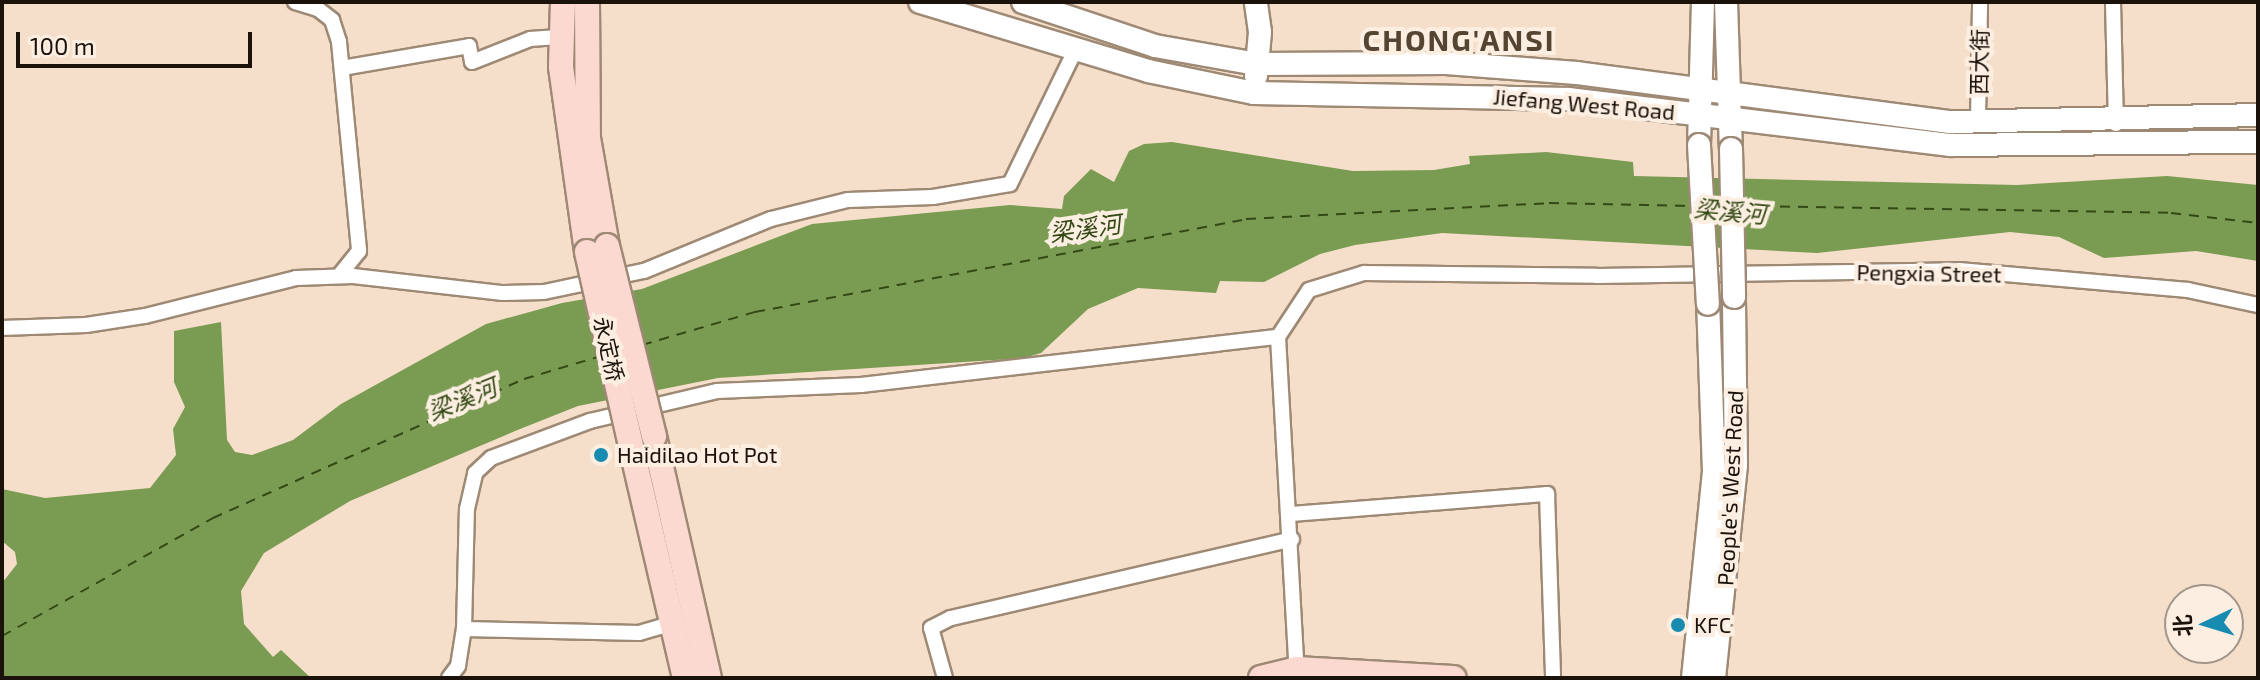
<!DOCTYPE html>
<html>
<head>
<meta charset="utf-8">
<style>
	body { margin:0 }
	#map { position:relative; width:2260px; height:680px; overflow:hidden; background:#f6dfca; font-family:"Exo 2","Noto Sans SC",sans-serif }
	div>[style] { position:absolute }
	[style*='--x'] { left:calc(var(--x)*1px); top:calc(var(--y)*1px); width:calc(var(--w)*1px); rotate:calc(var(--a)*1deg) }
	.water>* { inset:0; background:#7a9b52 }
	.ferry>* { height:2px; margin-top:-1px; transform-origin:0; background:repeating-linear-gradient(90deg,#334914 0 10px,transparent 0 18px) }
	.roads { filter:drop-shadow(2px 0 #9e8975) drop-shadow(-2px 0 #9e8975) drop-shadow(0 2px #9e8975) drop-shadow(0 -2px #9e8975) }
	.street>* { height:14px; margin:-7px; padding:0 7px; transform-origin:7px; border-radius:7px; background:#fff }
	.secondary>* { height:22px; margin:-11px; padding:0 11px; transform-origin:11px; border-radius:11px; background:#fff }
	.primary>* { height:24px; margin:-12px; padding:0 12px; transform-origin:12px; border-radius:12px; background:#fbd9d1 }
	.bridges { filter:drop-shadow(2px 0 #9e8975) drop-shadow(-2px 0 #9e8975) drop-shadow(0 2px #9e8975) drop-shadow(0 -2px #9e8975) }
	.secondary-bridge>* { height:22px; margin:-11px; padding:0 11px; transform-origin:11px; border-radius:11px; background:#fff }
	.primary-bridge>* { height:24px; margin:-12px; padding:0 12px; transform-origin:12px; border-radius:12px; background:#fbd9d1 }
	.dots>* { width:22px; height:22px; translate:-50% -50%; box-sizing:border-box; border:4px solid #fceee1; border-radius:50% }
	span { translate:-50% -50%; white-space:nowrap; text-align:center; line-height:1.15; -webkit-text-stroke:8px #fceee1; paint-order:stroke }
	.street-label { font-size:22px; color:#1b130b }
	.poi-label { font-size:22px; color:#1b130b }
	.left { translate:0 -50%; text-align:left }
	.water-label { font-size:24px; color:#334914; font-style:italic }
	.district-label { font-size:30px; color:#564432; font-weight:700; letter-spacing:2px }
	.frame { position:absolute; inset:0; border:4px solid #1b130b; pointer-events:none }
	.north { position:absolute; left:2164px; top:584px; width:80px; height:80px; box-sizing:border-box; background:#fceee1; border:2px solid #a2968b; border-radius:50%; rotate:266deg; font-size:22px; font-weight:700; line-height:32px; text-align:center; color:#1b130b }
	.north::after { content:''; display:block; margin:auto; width:28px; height:36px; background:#178cb0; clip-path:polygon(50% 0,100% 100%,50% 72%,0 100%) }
	.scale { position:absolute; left:16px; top:32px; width:236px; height:36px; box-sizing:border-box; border:4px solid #1b130b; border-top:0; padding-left:10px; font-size:24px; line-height:28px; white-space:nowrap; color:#1b130b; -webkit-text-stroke:6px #fceee1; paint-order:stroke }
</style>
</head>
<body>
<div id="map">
	<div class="water">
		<i style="clip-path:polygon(1172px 142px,1353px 171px,1434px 170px,1470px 164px,1469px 156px,1546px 152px,1633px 162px,1634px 176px,2017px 185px,2167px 176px,2258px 185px,2258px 261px,2196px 251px,2104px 258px,2059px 237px,2010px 232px,1817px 253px,1442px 233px,1355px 245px,1320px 254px,1264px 282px,1220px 281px,1216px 293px,1138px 288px,1088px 309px,1041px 353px,1024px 358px,718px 378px,578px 406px,520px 429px,350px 501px,264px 553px,241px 591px,244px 624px,273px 657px,281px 650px,311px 678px,2px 678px,2px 583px,17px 564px,15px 552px,2px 541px,2px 489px,45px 498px,150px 488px,176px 455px,173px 429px,185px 407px,174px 382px,174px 331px,221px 322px,227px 440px,235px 452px,252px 455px,293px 440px,341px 404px,486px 324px,562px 303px,642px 289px,812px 224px,1010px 205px,1062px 209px,1064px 196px,1091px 169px,1114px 182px,1129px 151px,1144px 144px)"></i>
	</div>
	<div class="ferry">
		<i style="--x:1744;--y:206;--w:427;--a:0.9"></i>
		<i style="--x:2171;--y:213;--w:88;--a:6.6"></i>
		<i style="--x:642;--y:345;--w:118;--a:-16.3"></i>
		<i style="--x:755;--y:312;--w:500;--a:-10.7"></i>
		<i style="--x:1246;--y:219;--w:303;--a:-3"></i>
		<i style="--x:1549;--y:203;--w:144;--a:1.2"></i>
		<i style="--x:2;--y:636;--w:242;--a:-29.2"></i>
		<i style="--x:213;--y:518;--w:341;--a:-24.1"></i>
		<i style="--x:524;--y:379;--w:80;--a:-16.6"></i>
	</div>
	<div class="roads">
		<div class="street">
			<i style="--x:295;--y:2;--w:24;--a:17"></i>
			<i style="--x:318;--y:9;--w:18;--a:38"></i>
			<i style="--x:332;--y:20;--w:23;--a:72"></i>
			<i style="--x:339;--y:42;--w:210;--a:84.5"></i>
			<i style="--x:359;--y:251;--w:32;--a:129"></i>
			<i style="--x:2113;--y:2;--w:122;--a:88.6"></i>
			<i style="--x:342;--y:68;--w:129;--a:-9.8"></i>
			<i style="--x:469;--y:46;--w:16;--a:79"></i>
			<i style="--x:472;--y:62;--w:62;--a:-21.6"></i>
			<i style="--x:530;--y:39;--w:32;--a:-4"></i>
			<i style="--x:1978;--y:121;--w:119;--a:-89"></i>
			<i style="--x:2;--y:328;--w:84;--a:-2"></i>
			<i style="--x:86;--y:325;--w:60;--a:-8.7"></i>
			<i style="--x:145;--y:316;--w:156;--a:-14.1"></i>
			<i style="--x:296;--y:278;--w:57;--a:-2"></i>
			<i style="--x:353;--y:276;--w:151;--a:6.5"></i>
			<i style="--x:503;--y:293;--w:41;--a:-1.4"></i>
			<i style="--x:544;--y:292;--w:102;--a:-11.9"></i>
			<i style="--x:644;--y:271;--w:137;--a:-22.3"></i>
			<i style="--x:771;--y:219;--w:79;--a:-13.9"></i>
			<i style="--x:848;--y:200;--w:85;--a:-2"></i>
			<i style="--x:933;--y:197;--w:78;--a:-9.6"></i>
			<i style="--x:1010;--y:184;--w:148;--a:-64"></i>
			<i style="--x:1278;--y:337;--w:340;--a:86.8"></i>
			<i style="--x:1292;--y:514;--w:256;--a:-4.5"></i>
			<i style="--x:1547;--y:494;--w:184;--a:88.1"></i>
			<i style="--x:464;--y:629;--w:175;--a:1.3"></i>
			<i style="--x:639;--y:633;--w:35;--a:-16"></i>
			<i style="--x:449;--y:678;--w:15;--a:-53"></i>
			<i style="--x:458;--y:666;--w:37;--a:-81"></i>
			<i style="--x:464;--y:629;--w:120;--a:-88.6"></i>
			<i style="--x:467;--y:509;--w:37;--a:-77"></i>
			<i style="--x:475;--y:473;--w:22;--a:-43"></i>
			<i style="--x:491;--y:458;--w:106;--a:-20.5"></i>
			<i style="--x:590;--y:421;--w:130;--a:-13.3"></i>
			<i style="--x:717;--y:391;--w:144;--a:-2.4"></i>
			<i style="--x:861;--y:385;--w:420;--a:-6.6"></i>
			<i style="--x:1278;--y:337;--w:56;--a:-56.6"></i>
			<i style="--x:1309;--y:290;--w:58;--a:-17.2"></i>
			<i style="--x:1364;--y:273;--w:233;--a:0.7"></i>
			<i style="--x:1597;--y:276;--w:362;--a:-0.9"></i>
			<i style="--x:1959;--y:270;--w:230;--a:5"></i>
			<i style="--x:2188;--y:290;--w:72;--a:12.1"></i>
			<i style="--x:945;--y:678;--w:52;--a:-105.6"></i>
			<i style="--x:931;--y:628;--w:22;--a:-27"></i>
			<i style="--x:951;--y:618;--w:350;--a:-13"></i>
		</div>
		<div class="secondary">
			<i style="--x:920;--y:2;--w:238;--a:16.8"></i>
			<i style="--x:1148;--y:71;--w:108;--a:11.7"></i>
			<i style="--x:1254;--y:93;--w:315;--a:1.1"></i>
			<i style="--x:1569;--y:99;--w:384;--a:6.9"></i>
			<i style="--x:1950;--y:145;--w:308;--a:-0.6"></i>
			<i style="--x:1023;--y:2;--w:139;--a:18.4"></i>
			<i style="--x:1155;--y:46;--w:104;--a:10"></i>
			<i style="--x:1257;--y:64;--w:189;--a:-0.3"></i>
			<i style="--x:1446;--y:63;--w:131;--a:4.4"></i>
			<i style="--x:1577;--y:73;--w:377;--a:7.5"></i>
			<i style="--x:1951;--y:122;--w:307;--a:-1.3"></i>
			<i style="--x:1726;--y:2;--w:147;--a:88.1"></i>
			<i style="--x:1256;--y:76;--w:44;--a:-84.8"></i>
			<i style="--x:1260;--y:32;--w:30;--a:-98"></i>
			<i style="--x:1699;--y:145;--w:143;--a:-88.4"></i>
			<i style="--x:1693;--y:678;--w:207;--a:-84.2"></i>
			<i style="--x:1714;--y:472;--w:168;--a:-92"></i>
			<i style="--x:1714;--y:678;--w:214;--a:-84.1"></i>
			<i style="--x:1736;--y:465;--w:168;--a:-90.7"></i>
		</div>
		<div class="primary">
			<i style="--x:563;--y:2;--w:65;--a:91.8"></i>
			<i style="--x:561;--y:67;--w:187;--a:82"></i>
			<i style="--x:587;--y:2;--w:136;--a:89.6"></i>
			<i style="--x:588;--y:138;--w:110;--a:80"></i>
			<i style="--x:654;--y:436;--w:248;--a:77.2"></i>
			<i style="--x:631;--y:446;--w:238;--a:76.9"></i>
			<i style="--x:1261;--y:678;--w:36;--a:-14"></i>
			<i style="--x:1296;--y:669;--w:158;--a:3.3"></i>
		</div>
	</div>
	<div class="bridges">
		<div class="secondary-bridge">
			<i style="--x:1699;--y:145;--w:159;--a:86.8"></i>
			<i style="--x:1731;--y:149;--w:148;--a:88.8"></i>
		</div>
		<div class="primary-bridge">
			<i style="--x:607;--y:246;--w:196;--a:76.1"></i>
			<i style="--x:587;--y:252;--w:199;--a:77.2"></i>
		</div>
	</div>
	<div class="dots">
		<i style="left:601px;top:455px;background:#178cb0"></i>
		<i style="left:1678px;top:625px;background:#178cb0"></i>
	</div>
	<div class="street-label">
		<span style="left:1979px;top:62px;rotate:-89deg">西大街</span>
		<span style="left:1584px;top:104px;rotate:5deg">Jiefang West Road</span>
		<span style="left:1929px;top:273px;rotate:1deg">Pengxia Street</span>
		<span style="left:609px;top:349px;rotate:77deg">永定桥</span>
		<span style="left:1730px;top:488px;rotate:-87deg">People's West Road</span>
	</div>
	<div class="poi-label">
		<span class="left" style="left:617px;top:455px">Haidilao Hot Pot</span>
		<span class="left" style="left:1694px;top:625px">KFC</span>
	</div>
	<div class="water-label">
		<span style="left:1730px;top:211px;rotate:5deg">梁溪河</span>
		<span style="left:1085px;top:228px;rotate:-8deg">梁溪河</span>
		<span style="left:462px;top:399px;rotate:-22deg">梁溪河</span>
	</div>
	<div class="district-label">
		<span style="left:1459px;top:39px">CHONG'ANSI</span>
	</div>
	<div class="frame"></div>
	<div class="north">北</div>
	<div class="scale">100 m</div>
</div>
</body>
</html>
